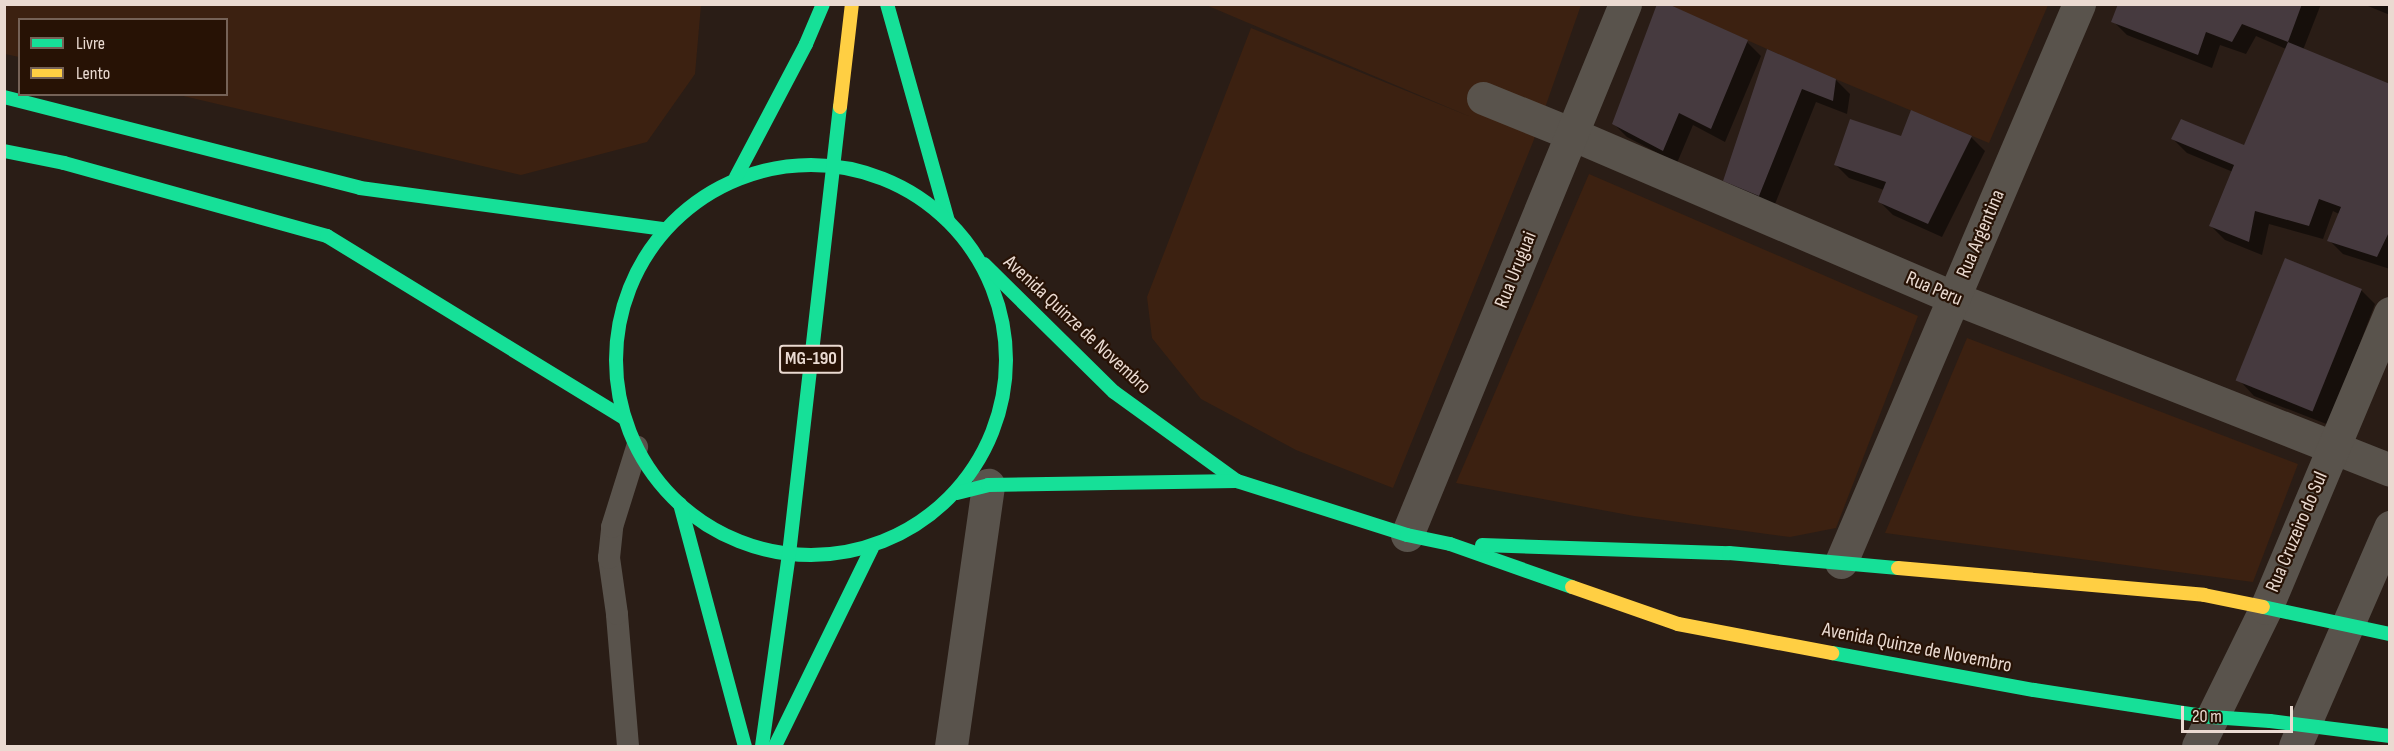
<!DOCTYPE html>
<html>
<head>
<meta charset="utf-8">
<style>
	body { margin:0 }
	#map { position:relative; width:2394px; height:751px; overflow:hidden; background:#2a1d16; font-family:"Sofia Sans Condensed",sans-serif }
	div>[style] { position:absolute }
	[style*='--x'] { left:calc(var(--x)*1px); top:calc(var(--y)*1px); width:calc(var(--w)*1px); rotate:calc(var(--a)*1deg) }
	.built>* { inset:0; background:#3c2111 }
	.shadow>* { inset:0; background:#0007 }
	.building>* { inset:0; background:#463a3f; transform-origin:0 0 }
	.lane>* { height:22px; margin:-11px; padding:0 11px; transform-origin:11px; border-radius:11px; background:#59534c }
	.street>* { height:33px; margin:-16.5px; padding:0 16.5px; transform-origin:16.5px; border-radius:16.5px; background:#59534c }
	.fast>* { height:14px; margin:-7px; padding:0 7px; transform-origin:7px; border-radius:7px; background:#16e098 }
	.fast>.ring { margin:-7px; padding:0; box-sizing:content-box; background:none; border:14px solid #16e098; border-radius:50% }
	.slow>* { height:14px; margin:-7px; padding:0 7px; transform-origin:7px; border-radius:7px; background:#ffcf43 }
	span { translate:-50% -50%; white-space:nowrap; text-align:center; line-height:1.15; -webkit-text-stroke:4.5px #271205; paint-order:stroke }
	.shield-label span { padding:2px 4px; background:#271205; border:2px solid; border-radius:4px; -webkit-text-stroke-width:0 }
	.shield-label { font-size:18px; color:#eadad1; font-weight:700 }
	.street-label { font-size:20px; color:#eadad1 }
	.frame { position:absolute; inset:0; border:6px solid #eadad1; pointer-events:none }
	.legend { position:absolute; left:18px; top:18px; width:210px; height:78px; box-sizing:border-box; background:#271205; border:2px solid #756257; margin:0; padding:8px 10px; list-style:none; font-size:18px; color:#eadad1 }
	.legend li { display:flex; align-items:center; gap:12px; height:30px }
	.legend b { width:30px; border:2px solid #756257 }
	.scale { position:absolute; left:2181px; top:706px; width:112px; height:27px; box-sizing:border-box; border:3px solid #eadad1; border-top:0; padding-left:8px; font-size:18px; line-height:21px; white-space:nowrap; color:#eadad1; -webkit-text-stroke:4px #271205; paint-order:stroke }
</style>
</head>
<body>
<div id="map">
	<div class="built">
		<i style="clip-path:polygon(5px 4px,701px 4px,701px 5px,695px 74px,647px 142px,521px 175px,179px 95px,226px 94px,226px 20px,20px 20px,19px 57px,5px 54px)"></i>
		<i style="clip-path:polygon(1206px 5px,1581px 5px,1533px 142px,1393px 488px,1296px 450px,1201px 399px,1152px 338px,1147px 297px,1251px 28px,1471px 117px)"></i>
		<i style="clip-path:polygon(1668px 5px,2048px 5px,1989px 143px,1821px 73px)"></i>
		<i style="clip-path:polygon(1589px 174px,1918px 316px,1836px 528px,1790px 537px,1634px 516px,1456px 483px)"></i>
		<i style="clip-path:polygon(1967px 338px,2298px 464px,2253px 582px,1885px 533px)"></i>
	</div>
	<div class="shadow">
		<i style="clip-path:polygon(2120px 4px,2321px 4px,2303px 50px,2390px 85px,2390px 269px,2343px 254px,2329px 240px,2339px 214px,2333px 211px,2323px 239px,2269px 224px,2262px 255px,2225px 240px,2211px 226px,2233px 172px,2187px 153px,2173px 139px,2244px 146px,2286px 49px,2256px 36px,2246px 54px,2220px 45px,2212px 68px,2127px 35px,2113px 21px)"></i>
		<i style="clip-path:polygon(2363px 4px,2390px 4px,2390px 15px)"></i>
		<i style="clip-path:polygon(1747px 42px,1761px 56px,1725px 142px,1693px 125px,1677px 163px,1627px 137px,1613px 123px)"></i>
		<i style="clip-path:polygon(1768px 51px,1836px 80px,1850px 94px,1847px 114px,1816px 102px,1773px 209px,1725px 181px)"></i>
		<i style="clip-path:polygon(1971px 137px,1985px 151px,1942px 237px,1893px 215px,1879px 201px,1884px 190px,1849px 178px,1835px 164px,1902px 138px)"></i>
		<i style="clip-path:polygon(2361px 290px,2375px 304px,2329px 425px,2254px 396px,2241px 382px)"></i>
	</div>
	<div class="building">
		<i style="clip-path:polygon(1657px 4px,1668px 4px,1748px 40px,1711px 129px,1679px 113px,1663px 151px,1612px 124px)"></i>
		<i style="clip-path:polygon(2118px 4px,2302px 4px,2288px 42px,2242px 24px,2232px 42px,2206px 32px,2198px 55px,2111px 22px)"></i>
		<i style="clip-path:polygon(2288px 42px,2390px 84px,2390px 230px,2377px 257px,2327px 241px,2341px 207px,2319px 199px,2309px 226px,2255px 211px,2249px 242px,2209px 226px,2234px 165px,2171px 139px,2181px 119px,2244px 145px)"></i>
		<i style="clip-path:polygon(1767px 49px,1836px 79px,1833px 101px,1802px 89px,1759px 196px,1723px 181px)"></i>
		<i style="clip-path:polygon(1911px 110px,1972px 136px,1928px 224px,1878px 202px,1886px 182px,1834px 165px,1850px 119px,1901px 136px)"></i>
		<i style="left:2285px;top:258px;width:83px;height:132px;rotate:22deg"></i>
	</div>
	<div class="lane">
		<i style="--x:628;--y:746;--w:132;--a:-94.8"></i>
		<i style="--x:617;--y:614;--w:57;--a:-98.1"></i>
		<i style="--x:609;--y:558;--w:31;--a:-84"></i>
		<i style="--x:612;--y:527;--w:84;--a:-72.6"></i>
	</div>
	<div class="street">
		<i style="--x:1483;--y:98;--w:96;--a:22"></i>
		<i style="--x:1572;--y:134;--w:416;--a:23.2"></i>
		<i style="--x:1954;--y:298;--w:469;--a:21.5"></i>
		<i style="--x:1407;--y:535;--w:574;--a:-67.68"></i>
		<i style="--x:1841;--y:562;--w:607;--a:-66.9"></i>
		<i style="--x:951;--y:746;--w:264;--a:-81.9"></i>
		<i style="--x:2198;--y:746;--w:154;--a:-63.8"></i>
		<i style="--x:2266;--y:608;--w:320;--a:-67.2"></i>
		<i style="--x:2295;--y:746;--w:239;--a:-66.5"></i>
	</div>
	<div class="fast">
		<i style="--x:887;--y:4;--w:225;--a:74.3"></i>
		<i style="--x:4;--y:97;--w:367;--a:14.3"></i>
		<i style="--x:360;--y:188;--w:307;--a:7.7"></i>
		<i style="--x:4;--y:151;--w:61;--a:11.3"></i>
		<i style="--x:64;--y:163;--w:273;--a:15.5"></i>
		<i style="--x:327;--y:236;--w:348;--a:31.5"></i>
		<i class="ring" style="left:616px;top:165px;width:376px;height:376px"></i>
		<i style="--x:736;--y:177;--w:150;--a:-62.2"></i>
		<i style="--x:806;--y:44;--w:43;--a:-67"></i>
		<i style="--x:984;--y:264;--w:182;--a:44.6"></i>
		<i style="--x:1114;--y:392;--w:152;--a:35.9"></i>
		<i style="--x:957;--y:493;--w:32;--a:-14"></i>
		<i style="--x:988;--y:485;--w:249;--a:-0.9"></i>
		<i style="--x:1237;--y:481;--w:178;--a:17.6"></i>
		<i style="--x:1407;--y:535;--w:44;--a:11.8"></i>
		<i style="--x:1450;--y:544;--w:129;--a:19.4"></i>
		<i style="--x:680;--y:504;--w:251;--a:75"></i>
		<i style="--x:1482;--y:545;--w:247;--a:1.9"></i>
		<i style="--x:1729;--y:553;--w:170;--a:5.1"></i>
		<i style="--x:2263;--y:607;--w:130;--a:12"></i>
		<i style="--x:1832;--y:653;--w:205;--a:10.4"></i>
		<i style="--x:2034;--y:690;--w:179;--a:8.7"></i>
		<i style="--x:2211;--y:717;--w:59;--a:3.9"></i>
		<i style="--x:2270;--y:721;--w:121;--a:7.1"></i>
		<i style="--x:762;--y:746;--w:194;--a:-82"></i>
		<i style="--x:789;--y:554;--w:450;--a:-83.5"></i>
		<i style="--x:775;--y:746;--w:220;--a:-63.9"></i>
	</div>
	<div class="slow">
		<i style="--x:840;--y:107;--w:104;--a:-83.4"></i>
		<i style="--x:1898;--y:568;--w:307;--a:5"></i>
		<i style="--x:2204;--y:595;--w:60;--a:11.5"></i>
		<i style="--x:1572;--y:587;--w:112;--a:19.2"></i>
		<i style="--x:1678;--y:624;--w:157;--a:10.7"></i>
	</div>
	<div class="shield-label">
		<span style="left:811px;top:359px">MG-190</span>
	</div>
	<div class="street-label">
		<span style="left:1981px;top:234px;rotate:-67deg">Rua Argentina</span>
		<span style="left:1516px;top:270px;rotate:-68deg">Rua Uruguai</span>
		<span style="left:1934px;top:289px;rotate:23deg">Rua Peru</span>
		<span style="left:1077px;top:325px;rotate:43deg">Avenida Quinze de Novembro</span>
		<span style="left:2297px;top:532px;rotate:-67deg">Rua Cruzeiro do Sul</span>
		<span style="left:1917px;top:648px;rotate:11deg">Avenida Quinze de Novembro</span>
	</div>
	<div class="frame"></div>
	<ul class="legend">
	<li><b style="height:8px;background:#16e098"></b>Livre</li>
	<li><b style="height:8px;background:#ffcf43"></b>Lento</li>
	</ul>
	<div class="scale">20 m</div>
</div>
</body>
</html>
